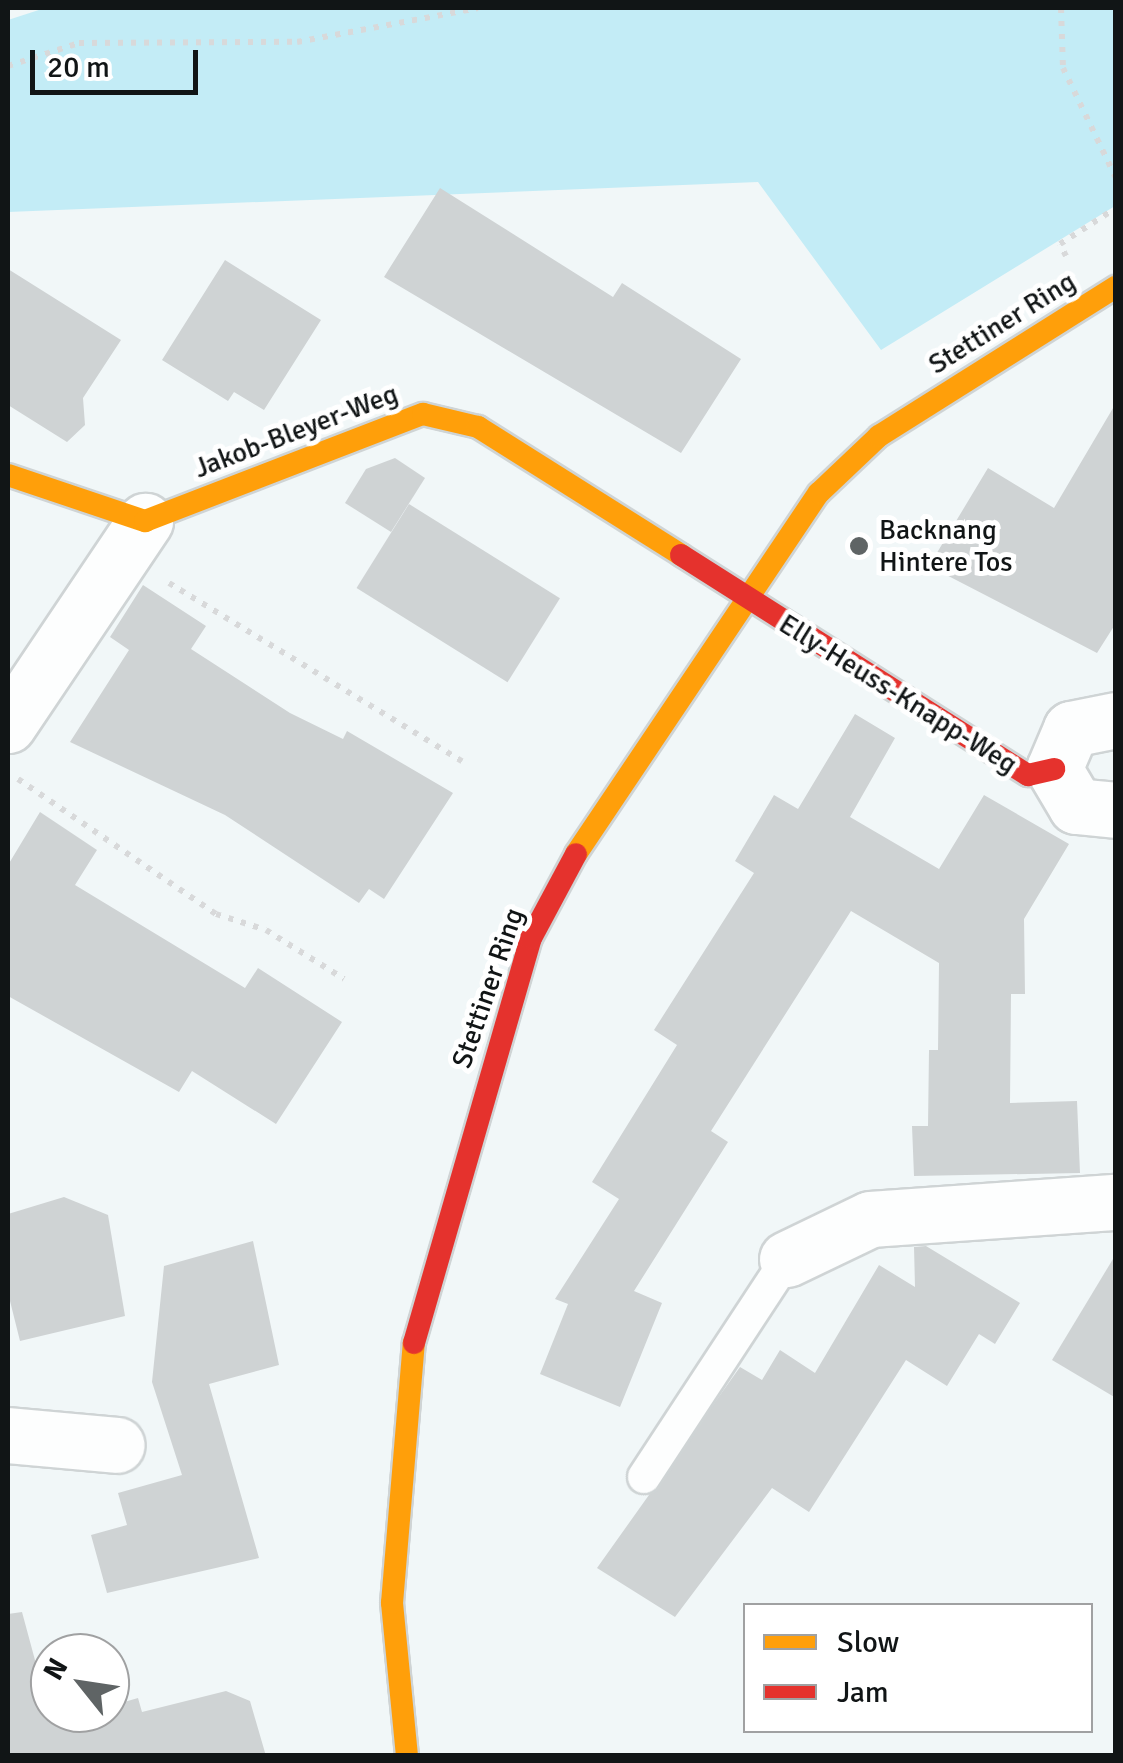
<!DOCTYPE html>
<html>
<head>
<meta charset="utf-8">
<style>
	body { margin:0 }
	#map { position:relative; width:1123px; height:1763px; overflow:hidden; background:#f1f7f8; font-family:Signika,sans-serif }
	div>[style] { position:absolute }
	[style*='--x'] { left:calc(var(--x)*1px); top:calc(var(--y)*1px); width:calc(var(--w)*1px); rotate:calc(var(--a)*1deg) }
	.green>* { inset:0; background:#c3ecf6 }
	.building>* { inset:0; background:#cfd3d4; transform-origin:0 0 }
	.path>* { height:6px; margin-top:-3px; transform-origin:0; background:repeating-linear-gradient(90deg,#d8d9da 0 5px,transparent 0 13px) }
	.roads { filter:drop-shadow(2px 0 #cfd4d5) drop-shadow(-2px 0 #cfd4d5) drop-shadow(0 2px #cfd4d5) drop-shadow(0 -2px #cfd4d5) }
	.lane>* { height:32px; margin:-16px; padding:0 16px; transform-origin:16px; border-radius:16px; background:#fdfefe }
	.street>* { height:55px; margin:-27.5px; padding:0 27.5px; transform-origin:27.5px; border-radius:27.5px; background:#fdfefe }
	.slow>* { height:22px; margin:-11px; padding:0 11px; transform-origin:11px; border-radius:11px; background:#ff9f0a }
	.jam>* { height:22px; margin:-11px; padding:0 11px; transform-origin:11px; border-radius:11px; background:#e5322d }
	.dots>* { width:28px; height:28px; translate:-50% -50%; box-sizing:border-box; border:5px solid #fff; border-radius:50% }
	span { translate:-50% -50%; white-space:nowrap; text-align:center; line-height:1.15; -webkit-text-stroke:10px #fff; paint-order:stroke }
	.street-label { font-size:28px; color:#111516 }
	.poi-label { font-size:28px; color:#111516 }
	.left { translate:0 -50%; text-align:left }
	.frame { position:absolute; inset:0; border:10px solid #111516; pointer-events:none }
	.legend { position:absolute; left:743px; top:1603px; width:350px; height:130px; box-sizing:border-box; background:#fff; border:2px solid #a0a1a2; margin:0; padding:12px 18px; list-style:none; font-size:30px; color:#111516 }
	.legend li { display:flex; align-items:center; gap:20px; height:50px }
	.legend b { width:50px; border:2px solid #a0a1a2 }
	.north { position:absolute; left:30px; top:1633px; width:100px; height:100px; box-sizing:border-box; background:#fff; border:2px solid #a0a1a2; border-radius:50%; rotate:300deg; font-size:28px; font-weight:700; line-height:40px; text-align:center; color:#111516 }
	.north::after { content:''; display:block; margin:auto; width:35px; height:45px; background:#5f6465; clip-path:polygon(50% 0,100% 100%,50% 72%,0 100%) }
	.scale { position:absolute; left:30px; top:50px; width:168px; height:45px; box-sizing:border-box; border:5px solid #111516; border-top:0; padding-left:12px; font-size:30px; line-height:35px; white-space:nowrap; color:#111516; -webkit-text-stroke:8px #fff; paint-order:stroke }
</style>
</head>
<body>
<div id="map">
	<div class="green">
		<i style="clip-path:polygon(45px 8px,1115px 8px,1115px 206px,881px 350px,758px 182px,8px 212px,8px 20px)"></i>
	</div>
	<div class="building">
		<i style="clip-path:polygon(440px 188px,613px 297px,622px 283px,741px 359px,681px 453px,384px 277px)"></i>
		<i style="clip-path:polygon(225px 260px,321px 320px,264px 410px,234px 392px,228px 401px,162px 360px)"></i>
		<i style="clip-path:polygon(8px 269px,121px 340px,83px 398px,85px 425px,67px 442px,8px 405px)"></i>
		<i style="clip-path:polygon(1116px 403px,1116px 623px,1097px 653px,929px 566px,988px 468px,1054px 508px)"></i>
		<i style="clip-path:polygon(395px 458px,425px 478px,391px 532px,345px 503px,366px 469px)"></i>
		<i style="left:409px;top:504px;width:178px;height:99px;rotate:32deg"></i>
		<i style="clip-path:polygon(143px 585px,206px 626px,191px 649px,290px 713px,343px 739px,347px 731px,453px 793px,384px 899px,369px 889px,359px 903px,225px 815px,70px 742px,129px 650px,110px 637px)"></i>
		<i style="clip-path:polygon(855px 714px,895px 738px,850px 817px,939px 869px,984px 795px,1069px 844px,1024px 919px,1025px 994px,1011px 994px,1010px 1103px,1077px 1101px,1080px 1173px,914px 1176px,912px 1126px,928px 1126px,929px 1050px,938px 1050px,939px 963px,851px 911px,711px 1131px,728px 1142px,634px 1291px,662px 1303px,620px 1407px,540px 1374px,568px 1304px,555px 1299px,619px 1199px,592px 1182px,677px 1045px,654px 1030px,754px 873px,735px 861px,774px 795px,798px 809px)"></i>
		<i style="clip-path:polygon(40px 812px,97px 850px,75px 885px,245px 988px,258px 968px,342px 1022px,276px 1124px,192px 1071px,179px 1092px,8px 996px,8px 865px)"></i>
		<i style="clip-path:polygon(64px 1197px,108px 1215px,125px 1316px,20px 1341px,8px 1293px,8px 1214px)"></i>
		<i style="clip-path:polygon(253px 1241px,279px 1365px,209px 1384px,259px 1558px,107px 1593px,91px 1535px,127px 1525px,118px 1493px,182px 1475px,152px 1382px,164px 1266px)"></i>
		<i style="clip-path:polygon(926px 1246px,1020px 1303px,995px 1344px,979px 1334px,947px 1386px,906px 1360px,809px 1512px,772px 1488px,675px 1617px,597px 1568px,740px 1367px,762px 1380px,780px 1350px,815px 1373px,879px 1265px,915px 1287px,914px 1247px)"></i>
		<i style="clip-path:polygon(1116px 1254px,1116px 1398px,1052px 1360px)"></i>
		<i style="clip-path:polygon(22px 1612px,52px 1723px,138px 1698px,142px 1712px,226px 1691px,250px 1701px,266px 1756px,8px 1756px,8px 1614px)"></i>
	</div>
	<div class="path">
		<i style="--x:1061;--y:8;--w:60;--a:88.1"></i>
		<i style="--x:1063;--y:68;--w:122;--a:64.3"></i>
		<i style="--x:8;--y:66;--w:75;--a:-17.9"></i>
		<i style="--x:79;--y:43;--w:218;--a:-0.3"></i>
		<i style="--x:297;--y:42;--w:184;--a:-10.6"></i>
		<i style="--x:1066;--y:256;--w:13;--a:-117"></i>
		<i style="--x:1060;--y:244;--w:67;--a:-32.7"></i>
		<i style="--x:169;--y:583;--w:343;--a:31.3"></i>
		<i style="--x:18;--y:779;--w:240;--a:34.3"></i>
		<i style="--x:216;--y:914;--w:52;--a:17.7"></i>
		<i style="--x:266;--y:930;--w:92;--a:32.1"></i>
	</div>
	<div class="roads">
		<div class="lane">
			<i style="--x:644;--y:1477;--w:261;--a:-56.7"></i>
		</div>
		<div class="street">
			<i style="--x:1116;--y:720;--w:46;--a:168.7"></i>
			<i style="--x:1071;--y:729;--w:43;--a:113"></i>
			<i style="--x:1054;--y:769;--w:43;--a:59.3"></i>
			<i style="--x:1076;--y:806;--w:40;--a:5.7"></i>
			<i style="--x:8;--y:725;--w:246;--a:-56.1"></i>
			<i style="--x:787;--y:1259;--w:92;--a:-25.7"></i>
			<i style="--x:870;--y:1219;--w:247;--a:-4"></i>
			<i style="--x:8;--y:1435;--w:109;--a:5.2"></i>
		</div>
		<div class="slow">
			<i style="--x:8;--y:475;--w:145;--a:18.6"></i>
			<i style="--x:145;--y:521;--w:298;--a:-21.1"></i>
			<i style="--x:423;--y:414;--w:57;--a:13.3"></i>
			<i style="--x:478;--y:427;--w:240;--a:32.2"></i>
			<i style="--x:576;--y:854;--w:435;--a:-56.1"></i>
			<i style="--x:819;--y:493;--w:83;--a:-43.5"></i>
			<i style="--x:879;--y:436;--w:280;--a:-32.2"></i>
			<i style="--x:407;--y:1756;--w:154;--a:-95.6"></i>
			<i style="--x:392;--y:1603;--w:261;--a:-85.2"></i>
		</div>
		<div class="jam">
			<i style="--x:681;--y:555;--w:411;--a:32.4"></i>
			<i style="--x:1028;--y:775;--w:27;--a:-13"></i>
			<i style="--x:414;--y:1343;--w:422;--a:-73.9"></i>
			<i style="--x:531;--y:938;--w:95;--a:-61.8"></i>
		</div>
	</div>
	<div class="dots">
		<i style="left:859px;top:546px;background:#5f6465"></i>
	</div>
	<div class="street-label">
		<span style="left:1002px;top:323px;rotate:-32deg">Stettiner Ring</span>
		<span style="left:296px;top:431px;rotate:-21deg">Jakob-Bleyer-Weg</span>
		<span style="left:898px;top:694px;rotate:32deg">Elly-Heuss-Knapp-Weg</span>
		<span style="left:488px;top:988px;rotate:-71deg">Stettiner Ring</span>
	</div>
	<div class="poi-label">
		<span class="left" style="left:879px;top:546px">Backnang<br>Hintere Tos</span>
	</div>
	<div class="frame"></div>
	<ul class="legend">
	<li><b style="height:12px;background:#ff9f0a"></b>Slow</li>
	<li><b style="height:12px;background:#e5322d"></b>Jam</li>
	</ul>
	<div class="north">N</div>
	<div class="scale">20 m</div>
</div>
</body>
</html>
